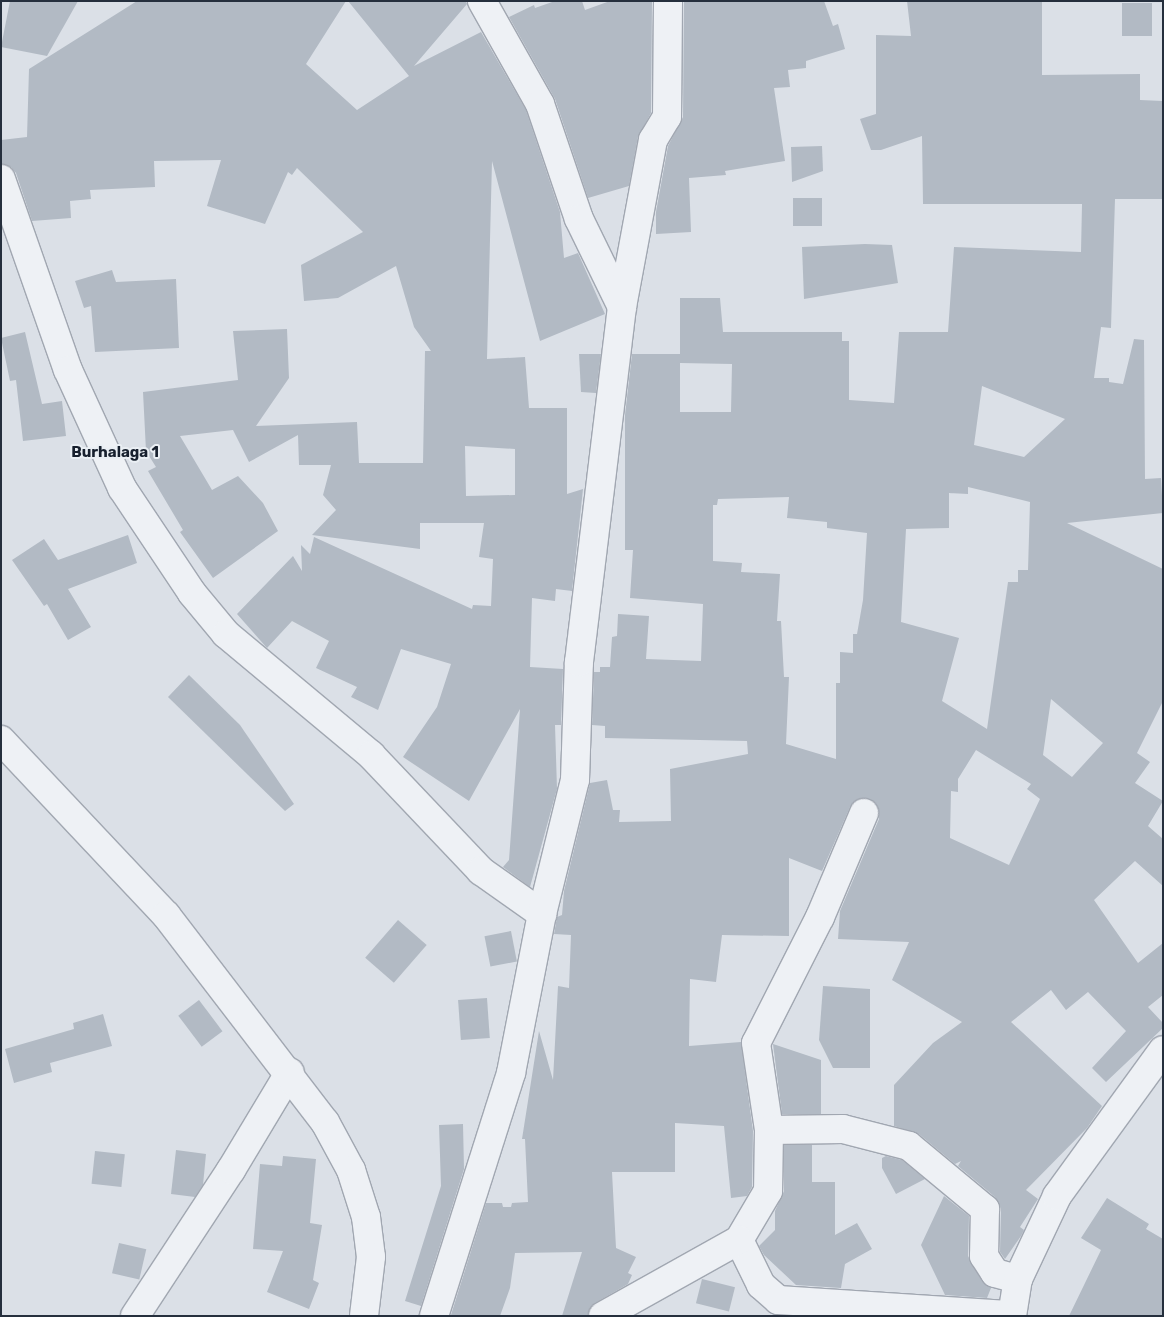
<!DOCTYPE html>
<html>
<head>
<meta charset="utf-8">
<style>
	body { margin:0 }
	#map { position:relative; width:1164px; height:1317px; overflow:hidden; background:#dbe0e7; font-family:Rubik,sans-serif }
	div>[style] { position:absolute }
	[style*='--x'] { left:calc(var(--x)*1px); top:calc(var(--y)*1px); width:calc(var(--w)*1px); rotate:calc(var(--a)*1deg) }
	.building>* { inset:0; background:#b2bac4; transform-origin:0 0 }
	.roads { filter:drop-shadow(1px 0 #a1a7b1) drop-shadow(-1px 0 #a1a7b1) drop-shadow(0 1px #a1a7b1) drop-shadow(0 -1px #a1a7b1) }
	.minor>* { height:28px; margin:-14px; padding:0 14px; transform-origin:14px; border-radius:14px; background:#eef1f5 }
	.tertiary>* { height:28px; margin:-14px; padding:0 14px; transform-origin:14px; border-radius:14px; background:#eef1f5 }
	span { translate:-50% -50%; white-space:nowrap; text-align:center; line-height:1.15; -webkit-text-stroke:4px #eaeff4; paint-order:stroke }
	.quarter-label { font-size:15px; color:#17202e; font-weight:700 }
	.frame { position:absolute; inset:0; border:2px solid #252f3d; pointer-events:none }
</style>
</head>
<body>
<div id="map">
	<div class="building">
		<i style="clip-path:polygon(10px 1px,78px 1px,47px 56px,1px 47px)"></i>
		<i style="clip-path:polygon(evenodd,137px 1px,346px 1px,306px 64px,357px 110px,409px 76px,348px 1px,466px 1px,467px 4px,414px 66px,481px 32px,526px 110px,560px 212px,564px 258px,578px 253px,605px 314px,540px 341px,492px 161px,487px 359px,525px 357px,529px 408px,567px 408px,567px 494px,583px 489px,572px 591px,556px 589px,555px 601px,532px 598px,530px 667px,563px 669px,561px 725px,555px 725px,557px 789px,530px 887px,503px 867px,509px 860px,520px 709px,469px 801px,403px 757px,437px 707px,451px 664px,401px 649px,378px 710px,351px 697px,357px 687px,316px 668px,329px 641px,292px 621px,267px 648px,237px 614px,293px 556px,302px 571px,301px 545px,310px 554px,314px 537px,472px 609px,473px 605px,491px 606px,493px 559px,479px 557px,484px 523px,420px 523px,420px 549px,312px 535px,336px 510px,323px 495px,331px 465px,299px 465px,298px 435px,249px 462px,233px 430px,180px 436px,212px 490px,238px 476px,263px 503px,278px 531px,213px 578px,180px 532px,183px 530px,148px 471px,156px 467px,146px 451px,143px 392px,238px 380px,233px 331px,287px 329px,289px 378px,256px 426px,357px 422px,359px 463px,423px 463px,425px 351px,431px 351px,414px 327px,396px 266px,338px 298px,304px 301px,301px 265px,363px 232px,297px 168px,292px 175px,288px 172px,265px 224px,207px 206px,221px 160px,154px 161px,155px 187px,90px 190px,91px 199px,70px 201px,71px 218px,32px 221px,16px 173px,11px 167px,1px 164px,1px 140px,27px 137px,29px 69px,137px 1px,465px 446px,515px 449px,515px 495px,466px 496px,465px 446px)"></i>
		<i style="clip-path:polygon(555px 1px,582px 1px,585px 10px,610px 1px,652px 1px,651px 113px,638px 137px,629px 186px,588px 198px,555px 99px,509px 17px,534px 5px,535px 8px)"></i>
		<i style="clip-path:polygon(684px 1px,824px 1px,833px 26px,838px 24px,845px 49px,806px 61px,806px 68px,788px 70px,790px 87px,774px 88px,785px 161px,725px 171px,726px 175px,689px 178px,691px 232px,656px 234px,656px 212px,668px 146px,683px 117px)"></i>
		<i style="clip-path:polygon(evenodd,907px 1px,1042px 1px,1042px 75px,1140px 74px,1140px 100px,1163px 101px,1163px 199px,1115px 199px,1111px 328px,1101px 327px,1094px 378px,1109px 378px,1109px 382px,1123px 384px,1134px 339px,1144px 340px,1145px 479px,1161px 478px,1163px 513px,1067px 523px,1163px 569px,1163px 701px,1137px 753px,1150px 762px,1135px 783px,1163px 801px,1148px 826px,1163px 839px,1163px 886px,1135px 861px,1094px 900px,1138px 963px,1163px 943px,1163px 995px,1148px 1007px,1163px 1023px,1163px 1028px,1106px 1082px,1092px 1068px,1126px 1031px,1088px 992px,1066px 1010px,1051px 990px,1011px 1022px,1102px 1106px,1087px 1128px,1026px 1190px,1038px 1199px,1020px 1227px,1024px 1230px,1021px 1236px,1005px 1259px,1000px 1252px,1001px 1209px,995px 1197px,958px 1166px,961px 1161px,955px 1164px,919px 1134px,894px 1126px,894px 1085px,933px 1043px,962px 1022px,892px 980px,909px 942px,838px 939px,840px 911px,879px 819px,876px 803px,862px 798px,850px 807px,822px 871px,789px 858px,789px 936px,722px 935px,716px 982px,690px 979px,689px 1046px,741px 1042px,753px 1131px,752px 1187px,747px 1196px,731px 1198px,724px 1126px,675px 1123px,675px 1172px,612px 1172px,616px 1248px,636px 1257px,628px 1273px,632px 1275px,628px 1284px,595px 1303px,587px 1316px,562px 1316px,582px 1252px,515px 1253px,510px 1288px,500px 1316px,451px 1315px,486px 1203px,502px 1203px,503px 1207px,511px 1207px,512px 1203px,528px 1202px,525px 1139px,522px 1139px,539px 1031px,553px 1080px,558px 986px,569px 988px,571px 935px,554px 934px,557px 917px,562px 915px,564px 891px,590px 783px,607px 780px,613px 810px,620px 810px,619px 822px,671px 821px,670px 769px,748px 754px,747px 741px,605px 738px,605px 726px,592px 725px,594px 672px,600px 672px,600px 667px,610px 667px,612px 637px,617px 636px,618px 614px,649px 616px,646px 659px,701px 661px,703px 604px,630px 598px,633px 550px,625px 550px,625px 415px,632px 354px,680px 354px,680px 298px,720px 298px,723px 332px,842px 332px,842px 341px,849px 341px,849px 400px,894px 403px,899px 332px,948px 332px,954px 247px,1081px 252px,1082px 204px,923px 204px,922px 136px,881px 150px,871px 150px,860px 119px,876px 114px,876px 35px,911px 36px,907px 1px,680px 363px,732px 364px,731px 412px,680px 412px,680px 363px,907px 1px,982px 386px,1065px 419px,1024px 457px,974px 445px,982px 386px,907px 1px,968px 487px,1030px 502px,1028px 570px,1018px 570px,1018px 582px,1008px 582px,987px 729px,942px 701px,959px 638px,901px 622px,906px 529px,949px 528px,949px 493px,968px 494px,968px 487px,907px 1px,789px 497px,787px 518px,827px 522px,827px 528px,867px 533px,863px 600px,857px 634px,853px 634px,853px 653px,840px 652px,840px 683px,836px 683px,836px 759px,786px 744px,789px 677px,784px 677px,781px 621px,777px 621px,780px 574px,741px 572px,742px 563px,713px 561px,713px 505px,717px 505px,718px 499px,789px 497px,907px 1px,1051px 699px,1103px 743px,1072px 777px,1043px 755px,1051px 699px,907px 1px,976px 750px,1031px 784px,1027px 789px,1040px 799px,1009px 865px,950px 838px,951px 791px,958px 792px,958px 779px,976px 750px)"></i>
		<i style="left:1122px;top:3px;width:30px;height:33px"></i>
		<i style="clip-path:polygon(822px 146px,823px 171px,792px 182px,791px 147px)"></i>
		<i style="left:793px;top:198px;width:29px;height:28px"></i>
		<i style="clip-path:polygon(865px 244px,892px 245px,898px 283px,804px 299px,802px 247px)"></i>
		<i style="clip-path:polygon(112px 270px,116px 282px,176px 279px,179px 348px,95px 352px,91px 306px,84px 308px,75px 281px)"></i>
		<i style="clip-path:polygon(25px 332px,42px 404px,62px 401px,66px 436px,23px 441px,16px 380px,10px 381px,1px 338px)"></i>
		<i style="clip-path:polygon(579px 354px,601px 354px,596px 393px,581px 392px)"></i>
		<i style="clip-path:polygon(128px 535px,137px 563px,68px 589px,91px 627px,68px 640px,47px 604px,44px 606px,12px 560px,44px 539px,58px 560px)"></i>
		<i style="clip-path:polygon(189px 675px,240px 725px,294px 804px,285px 811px,168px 697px)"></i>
		<i style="left:398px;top:920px;width:38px;height:50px;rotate:41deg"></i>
		<i style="left:511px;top:931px;width:31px;height:27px;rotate:79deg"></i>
		<i style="clip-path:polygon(823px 986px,870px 989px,870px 1068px,833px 1068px,819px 1040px)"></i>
		<i style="left:487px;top:998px;width:40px;height:29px;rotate:86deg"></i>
		<i style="left:199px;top:1000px;width:39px;height:26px;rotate:53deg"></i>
		<i style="clip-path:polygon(103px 1014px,112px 1046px,50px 1063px,52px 1072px,14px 1083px,5px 1049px,74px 1029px,73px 1023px)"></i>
		<i style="clip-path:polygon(773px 1044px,821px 1060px,821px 1114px,782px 1114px)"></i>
		<i style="clip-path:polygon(463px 1124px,464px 1169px,421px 1306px,405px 1301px,441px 1186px,439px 1125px)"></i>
		<i style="clip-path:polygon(784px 1145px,812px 1145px,812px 1182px,835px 1182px,835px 1235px,857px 1223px,872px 1249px,845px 1264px,841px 1288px,796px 1285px,764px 1255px,759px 1246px,775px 1230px,775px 1211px,784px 1191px)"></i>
		<i style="clip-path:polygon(176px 1150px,206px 1154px,203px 1185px,195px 1197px,171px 1194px)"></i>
		<i style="left:95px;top:1151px;width:30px;height:33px;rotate:6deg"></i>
		<i style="clip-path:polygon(283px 1156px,316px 1159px,310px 1223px,322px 1225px,313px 1280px,319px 1283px,309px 1309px,267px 1292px,283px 1251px,253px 1249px,260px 1164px,282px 1166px)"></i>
		<i style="clip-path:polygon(886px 1156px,902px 1160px,925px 1179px,896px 1194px,882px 1168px,882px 1158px)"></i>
		<i style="clip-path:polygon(944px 1196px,969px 1216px,968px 1256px,982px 1281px,991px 1288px,987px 1298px,945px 1295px,921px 1245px)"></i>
		<i style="clip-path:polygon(1107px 1198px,1149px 1224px,1146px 1229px,1163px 1239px,1163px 1316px,1069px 1316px,1101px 1250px,1081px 1238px)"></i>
		<i style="left:119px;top:1243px;width:28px;height:31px;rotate:13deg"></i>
		<i style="left:702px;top:1279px;width:34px;height:25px;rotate:14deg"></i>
	</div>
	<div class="roads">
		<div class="minor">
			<i style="--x:482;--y:1;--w:118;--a:60.6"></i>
			<i style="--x:540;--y:104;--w:121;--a:71.3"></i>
			<i style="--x:579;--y:219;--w:98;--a:64"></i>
			<i style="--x:1;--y:179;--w:202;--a:70.7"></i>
			<i style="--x:68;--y:370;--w:130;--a:65.4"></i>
			<i style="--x:122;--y:488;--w:126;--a:56.3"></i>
			<i style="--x:192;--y:593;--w:53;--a:50.3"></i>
			<i style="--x:226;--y:634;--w:189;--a:39.8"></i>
			<i style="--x:371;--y:755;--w:160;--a:46.5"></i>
			<i style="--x:481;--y:871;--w:75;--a:35.2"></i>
			<i style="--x:864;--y:813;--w:113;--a:112.9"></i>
			<i style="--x:820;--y:917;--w:141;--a:116.9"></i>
			<i style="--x:756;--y:1043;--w:88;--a:81.5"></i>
			<i style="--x:769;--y:1130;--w:74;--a:-0.8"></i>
			<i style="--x:843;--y:1129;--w:68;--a:14.4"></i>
			<i style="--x:909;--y:1146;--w:99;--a:39.7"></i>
			<i style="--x:985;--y:1209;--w:47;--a:91.2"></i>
			<i style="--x:984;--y:1256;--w:20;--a:57"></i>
			<i style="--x:995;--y:1273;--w:24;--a:15"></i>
			<i style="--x:769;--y:1130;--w:61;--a:90.9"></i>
			<i style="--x:768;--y:1191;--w:57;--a:120.6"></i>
			<i style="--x:739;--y:1240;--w:50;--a:63.9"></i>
			<i style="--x:761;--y:1285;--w:23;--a:41"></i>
			<i style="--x:778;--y:1300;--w:234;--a:3.7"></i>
			<i style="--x:135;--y:1316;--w:175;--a:-56.7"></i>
			<i style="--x:231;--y:1170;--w:114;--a:-59"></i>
			<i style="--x:434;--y:1316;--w:255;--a:-72.4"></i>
			<i style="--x:511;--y:1073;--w:162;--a:-79"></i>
			<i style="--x:542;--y:914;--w:138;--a:-76.2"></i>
			<i style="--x:575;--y:780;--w:118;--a:-88.1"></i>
			<i style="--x:579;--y:662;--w:358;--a:-83.1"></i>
			<i style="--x:622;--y:307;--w:170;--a:-79.5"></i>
			<i style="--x:653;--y:140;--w:27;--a:-59"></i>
			<i style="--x:667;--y:117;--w:116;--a:-89.5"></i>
			<i style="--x:603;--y:1316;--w:156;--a:-29.2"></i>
		</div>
		<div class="tertiary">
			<i style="--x:1;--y:740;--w:241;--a:46.7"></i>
			<i style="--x:166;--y:915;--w:261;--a:52.5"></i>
			<i style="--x:325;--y:1122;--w:55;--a:61.6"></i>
			<i style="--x:351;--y:1170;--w:49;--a:72.3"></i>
			<i style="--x:366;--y:1217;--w:40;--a:82.9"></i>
			<i style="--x:371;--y:1257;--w:59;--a:96.8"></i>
			<i style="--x:1012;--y:1316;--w:37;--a:-81"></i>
			<i style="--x:1018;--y:1279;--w:92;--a:-64.8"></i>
			<i style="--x:1057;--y:1196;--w:180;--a:-54"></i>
		</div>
	</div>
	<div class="quarter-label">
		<span style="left:115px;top:453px">Burhalaga 1</span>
	</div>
	<div class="frame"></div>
</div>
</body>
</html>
